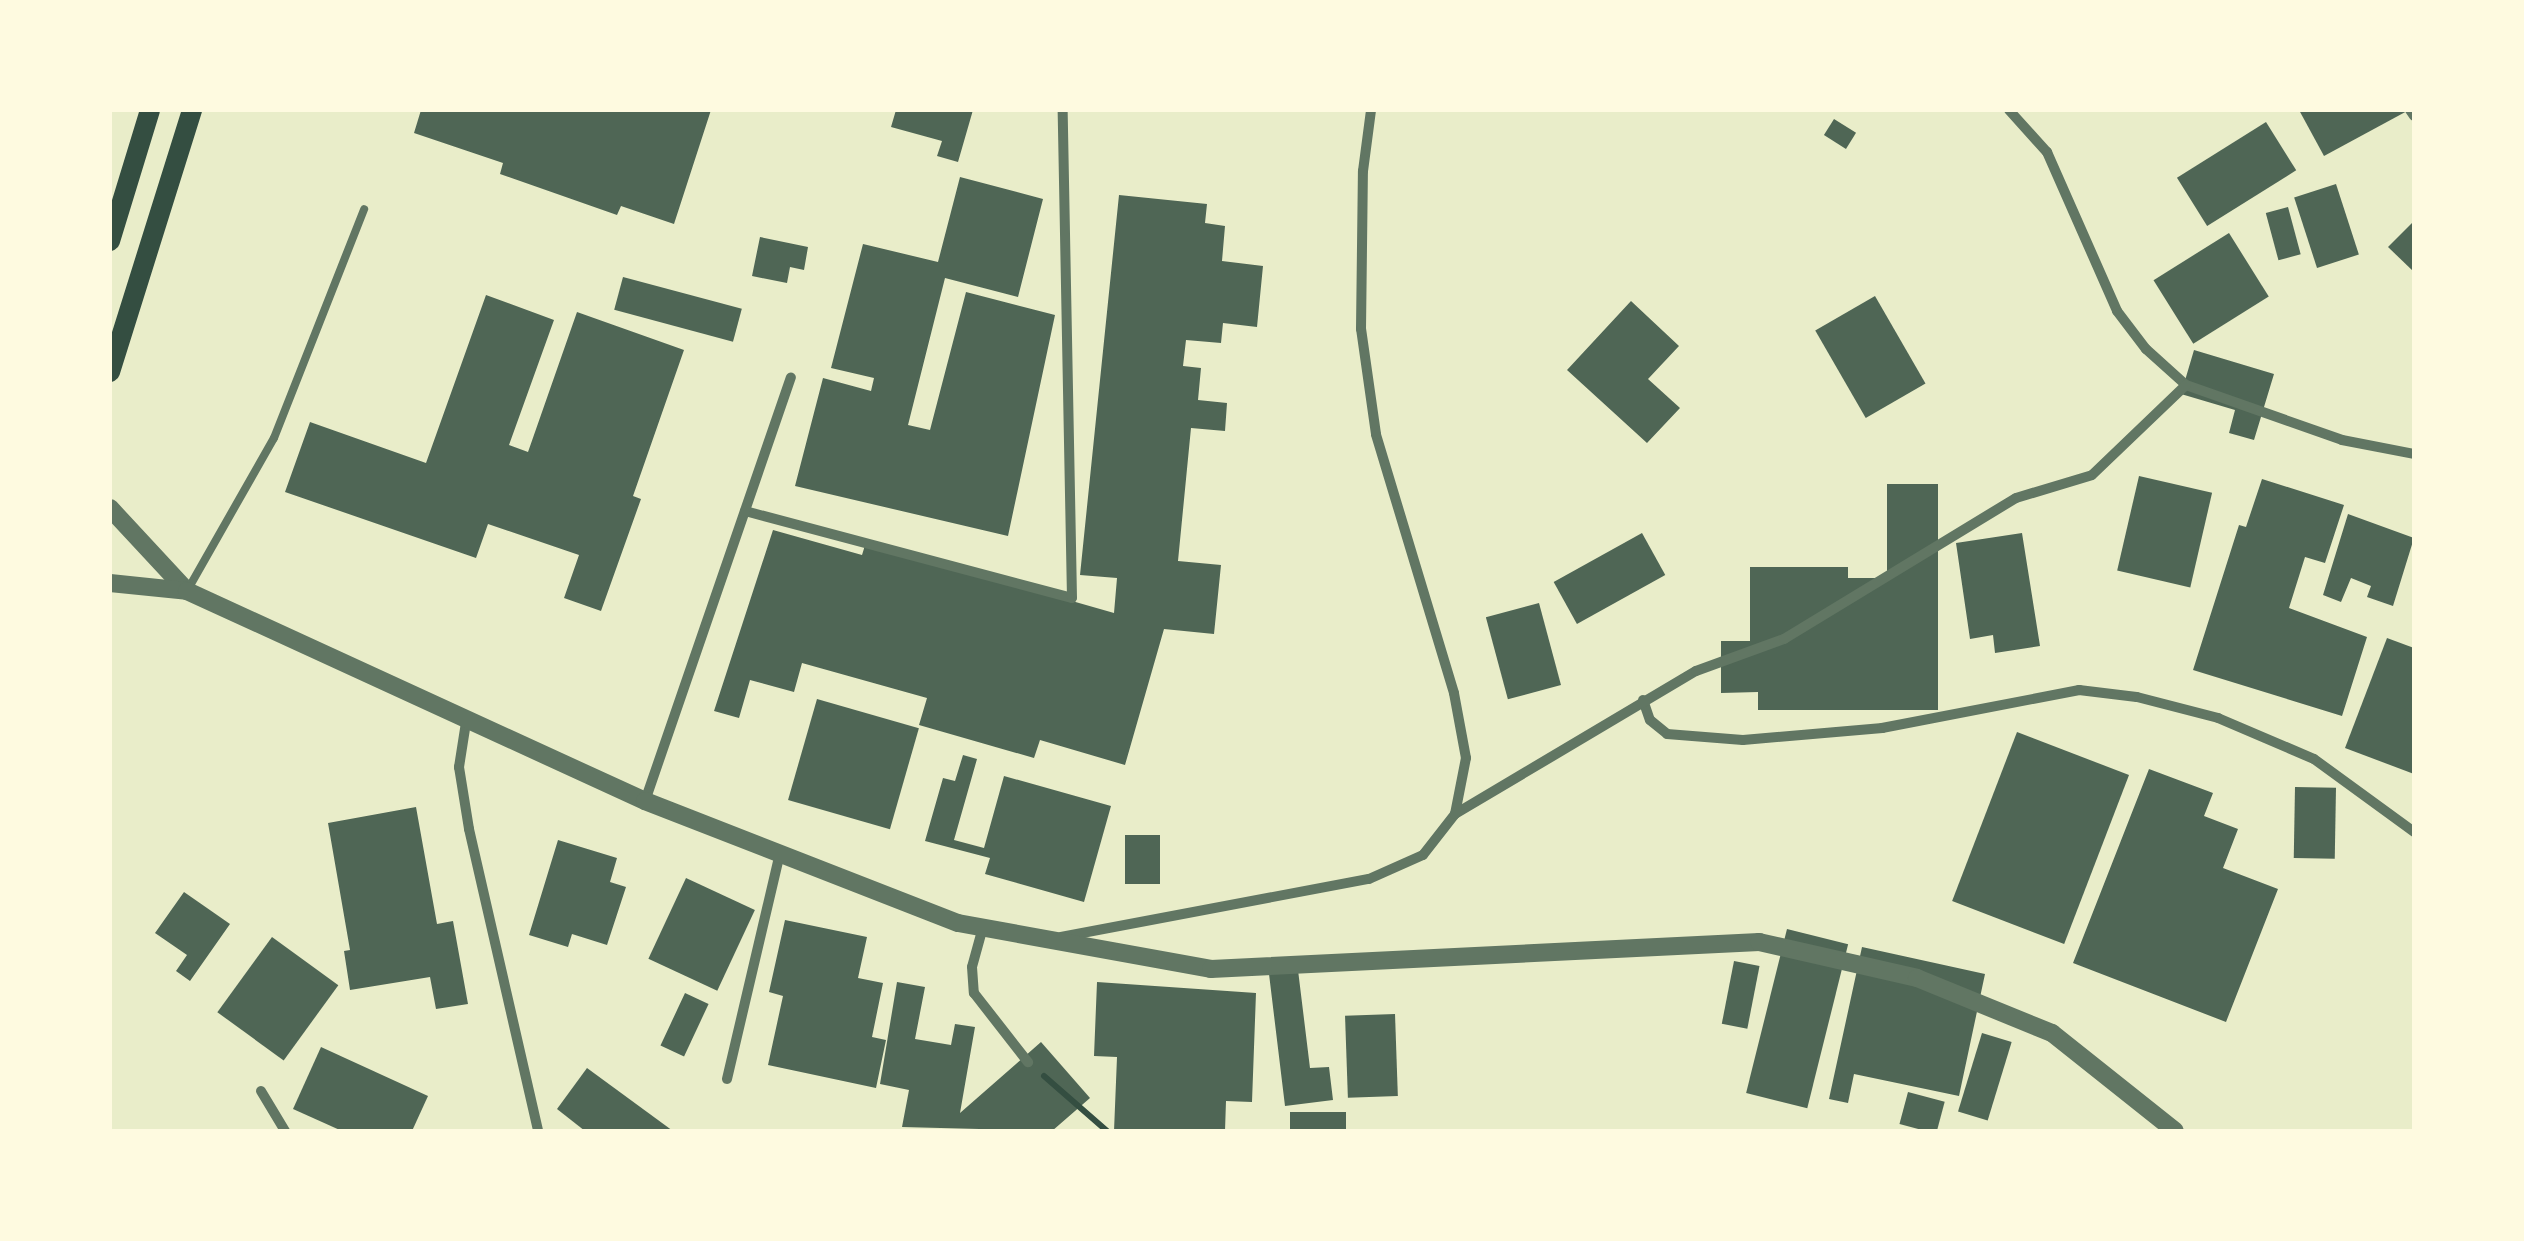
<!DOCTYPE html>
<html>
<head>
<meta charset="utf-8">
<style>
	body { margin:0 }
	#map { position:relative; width:2524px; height:1241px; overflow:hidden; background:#e9edc9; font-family:Rubik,sans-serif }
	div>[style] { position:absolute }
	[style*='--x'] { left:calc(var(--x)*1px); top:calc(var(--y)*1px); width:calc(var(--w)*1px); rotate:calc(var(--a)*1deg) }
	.building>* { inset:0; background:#4f6655; transform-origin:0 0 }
	.path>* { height:6px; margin:-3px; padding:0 3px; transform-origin:3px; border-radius:3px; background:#344e41 }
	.service>* { height:8px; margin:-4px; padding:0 4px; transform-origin:4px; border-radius:4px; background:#617663 }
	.minor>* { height:10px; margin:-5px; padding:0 5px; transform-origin:5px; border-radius:5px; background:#617663 }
	.tertiary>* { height:18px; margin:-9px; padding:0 9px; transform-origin:9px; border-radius:9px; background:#617663 }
	.secondary>* { height:20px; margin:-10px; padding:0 10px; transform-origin:10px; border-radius:10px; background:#344e41 }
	span { translate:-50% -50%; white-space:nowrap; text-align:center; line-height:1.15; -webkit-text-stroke:10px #fefae0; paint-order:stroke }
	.frame { position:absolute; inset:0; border:112px solid #fefae0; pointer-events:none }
</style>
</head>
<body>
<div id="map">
	<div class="building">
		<i style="clip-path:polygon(421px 110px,711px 110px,674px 224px,621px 206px,617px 215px,500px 174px,503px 163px,414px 133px)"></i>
		<i style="clip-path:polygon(896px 110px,973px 110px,958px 162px,937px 156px,942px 141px,891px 127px)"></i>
		<i style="clip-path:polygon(2299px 110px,2409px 110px,2324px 156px)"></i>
		<i style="left:1834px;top:119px;width:26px;height:19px;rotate:32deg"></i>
		<i style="left:2266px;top:122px;width:57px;height:105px;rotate:58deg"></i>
		<i style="clip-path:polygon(960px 177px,1043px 199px,1018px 297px,945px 278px,908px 425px,930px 430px,966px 292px,1055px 315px,1008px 536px,795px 486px,823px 378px,871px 391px,874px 378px,831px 368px,863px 244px,938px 262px)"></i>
		<i style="left:2336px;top:184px;width:74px;height:44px;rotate:72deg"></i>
		<i style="clip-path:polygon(1119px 195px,1207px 204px,1205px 223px,1225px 226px,1222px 261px,1263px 266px,1257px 327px,1223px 323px,1221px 343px,1186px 340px,1183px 366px,1201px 368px,1198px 400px,1227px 403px,1225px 431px,1191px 428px,1178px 561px,1221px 565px,1214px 634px,1164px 629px,1125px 765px,1040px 740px,1034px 758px,919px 725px,927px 698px,802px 663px,794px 692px,750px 680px,739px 718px,714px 711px,773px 530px,862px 555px,866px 542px,1114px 613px,1117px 578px,1080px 575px)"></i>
		<i style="left:2288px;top:207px;width:49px;height:23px;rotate:75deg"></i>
		<i style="clip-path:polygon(2414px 221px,2414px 272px,2388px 247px)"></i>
		<i style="left:2229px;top:233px;width:75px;height:89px;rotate:58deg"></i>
		<i style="clip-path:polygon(760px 237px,808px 247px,804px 270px,790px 267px,787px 283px,752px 276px)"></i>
		<i style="left:623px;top:277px;width:123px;height:34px;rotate:15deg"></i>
		<i style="clip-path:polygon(486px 295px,554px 320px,509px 445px,528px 452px,577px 312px,684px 350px,633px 496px,641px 499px,601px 611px,564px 598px,579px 555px,488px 524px,476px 558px,285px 492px,310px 422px,426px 463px)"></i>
		<i style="left:1875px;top:296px;width:101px;height:69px;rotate:60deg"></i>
		<i style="clip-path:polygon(1631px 301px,1679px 346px,1648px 379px,1680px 408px,1647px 443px,1567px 370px)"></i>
		<i style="clip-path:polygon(2194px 350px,2274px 374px,2254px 440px,2229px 433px,2235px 410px,2181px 394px)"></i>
		<i style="left:2139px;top:476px;width:75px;height:97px;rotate:13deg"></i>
		<i style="clip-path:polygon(2262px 479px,2344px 505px,2325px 563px,2305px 557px,2289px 608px,2367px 637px,2342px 716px,2193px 670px,2239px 525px,2246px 527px)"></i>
		<i style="clip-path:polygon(1887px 484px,1938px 484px,1938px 710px,1758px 710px,1758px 692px,1721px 693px,1721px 641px,1750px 641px,1750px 567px,1848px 567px,1848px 578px,1887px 578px)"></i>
		<i style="clip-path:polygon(2348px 514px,2414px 538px,2393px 606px,2367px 597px,2371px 586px,2351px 578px,2341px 602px,2323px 595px)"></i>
		<i style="left:1642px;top:533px;width:48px;height:101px;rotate:61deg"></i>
		<i style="clip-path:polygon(2022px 533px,2040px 646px,1995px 653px,1993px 635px,1970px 639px,1956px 543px)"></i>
		<i style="left:1539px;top:603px;width:85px;height:55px;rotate:75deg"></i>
		<i style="clip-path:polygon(2387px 638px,2414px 648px,2414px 774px,2345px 748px)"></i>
		<i style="left:817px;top:699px;width:106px;height:105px;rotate:16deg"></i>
		<i style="left:2017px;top:732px;width:120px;height:181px;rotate:21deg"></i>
		<i style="clip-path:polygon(963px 755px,977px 759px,954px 840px,984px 848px,1004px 776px,1111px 806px,1084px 902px,985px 874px,990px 858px,925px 841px,943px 778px,955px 781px)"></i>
		<i style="clip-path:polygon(2149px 769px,2213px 793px,2204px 816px,2238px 829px,2223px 868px,2278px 889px,2226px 1022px,2073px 963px)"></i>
		<i style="left:2295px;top:787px;width:41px;height:71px;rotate:1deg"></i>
		<i style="clip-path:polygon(416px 807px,437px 924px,453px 921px,468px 1004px,436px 1009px,430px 977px,350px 990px,344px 951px,350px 950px,328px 823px)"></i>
		<i style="left:1125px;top:835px;width:35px;height:49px"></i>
		<i style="clip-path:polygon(558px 840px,617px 858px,610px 882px,626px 887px,607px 945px,572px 934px,568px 947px,529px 935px)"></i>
		<i style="left:686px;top:878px;width:76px;height:89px;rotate:25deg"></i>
		<i style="clip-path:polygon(184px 892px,230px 924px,190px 981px,176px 971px,187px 955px,155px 933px)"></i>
		<i style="clip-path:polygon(785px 920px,867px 937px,858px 978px,883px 983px,872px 1037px,886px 1040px,876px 1088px,768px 1065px,783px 996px,769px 992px)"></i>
		<i style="left:1787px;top:929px;width:63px;height:169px;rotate:14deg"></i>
		<i style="left:272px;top:937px;width:82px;height:93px;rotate:36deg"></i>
		<i style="clip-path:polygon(1862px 947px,1985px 974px,1959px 1096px,1854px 1074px,1848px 1103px,1829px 1099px)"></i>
		<i style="left:1734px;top:961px;width:26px;height:64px;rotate:11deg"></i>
		<i style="clip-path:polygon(1298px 970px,1310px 1068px,1329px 1067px,1333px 1100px,1285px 1106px,1269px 974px)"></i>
		<i style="clip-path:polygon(897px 982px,925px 987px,915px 1039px,951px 1045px,955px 1024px,975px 1027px,960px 1113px,1041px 1042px,1090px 1098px,1052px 1131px,902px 1127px,909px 1090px,880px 1084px)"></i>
		<i style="clip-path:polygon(1097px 982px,1256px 993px,1252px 1102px,1226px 1101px,1225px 1131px,1114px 1131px,1117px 1057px,1094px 1056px)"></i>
		<i style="left:685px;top:993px;width:26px;height:58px;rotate:25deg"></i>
		<i style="left:1395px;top:1014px;width:82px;height:50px;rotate:88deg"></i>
		<i style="left:1982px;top:1033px;width:31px;height:82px;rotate:17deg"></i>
		<i style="clip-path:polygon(321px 1047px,428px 1096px,412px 1131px,342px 1131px,293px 1109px)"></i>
		<i style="clip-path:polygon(587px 1068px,673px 1131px,585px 1131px,557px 1109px)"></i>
		<i style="left:1908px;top:1092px;width:38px;height:33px;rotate:15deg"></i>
		<i style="left:1290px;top:1112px;width:56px;height:19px"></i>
	</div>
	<div class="path">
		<i style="--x:1044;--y:1076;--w:84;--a:41.1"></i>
	</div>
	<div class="service">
		<i style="--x:187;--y:591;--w:176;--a:-60.4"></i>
		<i style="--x:274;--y:438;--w:246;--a:-68.5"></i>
	</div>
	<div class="minor">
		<i style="--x:2009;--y:110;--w:57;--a:47.9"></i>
		<i style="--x:2047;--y:152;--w:174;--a:66.2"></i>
		<i style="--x:2117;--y:311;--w:48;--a:52.7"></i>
		<i style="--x:2146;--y:349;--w:54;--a:42"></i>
		<i style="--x:2186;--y:385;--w:165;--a:19.4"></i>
		<i style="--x:2342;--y:440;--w:73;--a:11"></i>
		<i style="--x:2410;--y:110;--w:7;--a:56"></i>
		<i style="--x:745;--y:511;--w:338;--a:14.9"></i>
		<i style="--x:1072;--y:598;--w:488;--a:-91.1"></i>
		<i style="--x:1643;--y:700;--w:21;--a:71"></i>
		<i style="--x:1650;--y:720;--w:22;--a:39"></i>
		<i style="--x:1667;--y:734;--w:76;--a:4.5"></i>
		<i style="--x:1743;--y:740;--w:140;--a:-4.9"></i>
		<i style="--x:1882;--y:728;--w:201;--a:-10.9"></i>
		<i style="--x:2079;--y:690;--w:58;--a:6.9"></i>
		<i style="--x:2137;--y:697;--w:84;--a:14.5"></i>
		<i style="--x:2218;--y:718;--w:104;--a:23.1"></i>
		<i style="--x:2314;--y:759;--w:124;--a:36.1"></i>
		<i style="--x:467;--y:716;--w:52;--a:98.9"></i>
		<i style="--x:459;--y:767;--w:63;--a:80.8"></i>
		<i style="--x:469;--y:829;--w:310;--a:77.1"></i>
		<i style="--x:645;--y:801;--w:448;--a:-71"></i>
		<i style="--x:1455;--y:814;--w:280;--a:-30.7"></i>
		<i style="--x:1696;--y:671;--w:94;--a:-20"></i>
		<i style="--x:1784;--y:639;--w:271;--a:-31.3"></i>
		<i style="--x:2016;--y:498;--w:79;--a:-16.8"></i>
		<i style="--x:2092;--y:475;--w:130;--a:-43.8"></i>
		<i style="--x:983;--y:927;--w:41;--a:105.4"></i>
		<i style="--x:972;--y:967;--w:26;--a:86"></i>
		<i style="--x:974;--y:993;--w:88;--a:52"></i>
		<i style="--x:1061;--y:937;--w:313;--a:-10.7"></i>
		<i style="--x:1369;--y:879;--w:59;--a:-24"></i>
		<i style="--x:1423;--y:855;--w:52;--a:-52"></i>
		<i style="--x:1455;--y:814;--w:57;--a:-78.9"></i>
		<i style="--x:1466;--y:758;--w:66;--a:-100.5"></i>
		<i style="--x:1454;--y:693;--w:270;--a:-106.8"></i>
		<i style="--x:1376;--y:434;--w:106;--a:-98.1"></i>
		<i style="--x:1361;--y:329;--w:158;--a:-89.3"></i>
		<i style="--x:1363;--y:171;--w:62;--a:-82.5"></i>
		<i style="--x:727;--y:1079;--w:227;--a:-76.8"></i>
		<i style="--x:261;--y:1091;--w:47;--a:59"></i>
	</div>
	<div class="tertiary">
		<i style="--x:110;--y:508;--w:113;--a:47.1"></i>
		<i style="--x:110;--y:583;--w:77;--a:5.9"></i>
		<i style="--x:187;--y:591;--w:504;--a:24.63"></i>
		<i style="--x:645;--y:801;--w:336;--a:21.3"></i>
		<i style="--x:958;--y:923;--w:257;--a:10.3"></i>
		<i style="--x:1211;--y:969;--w:549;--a:-2.82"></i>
		<i style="--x:1759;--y:942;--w:162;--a:12.8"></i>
		<i style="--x:1917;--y:978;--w:146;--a:22.2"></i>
		<i style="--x:2052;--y:1033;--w:157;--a:38.5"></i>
	</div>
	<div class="secondary">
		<i style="--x:110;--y:241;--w:137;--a:-73"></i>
		<i style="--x:110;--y:372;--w:275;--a:-72.6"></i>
	</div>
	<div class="frame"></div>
</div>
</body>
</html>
